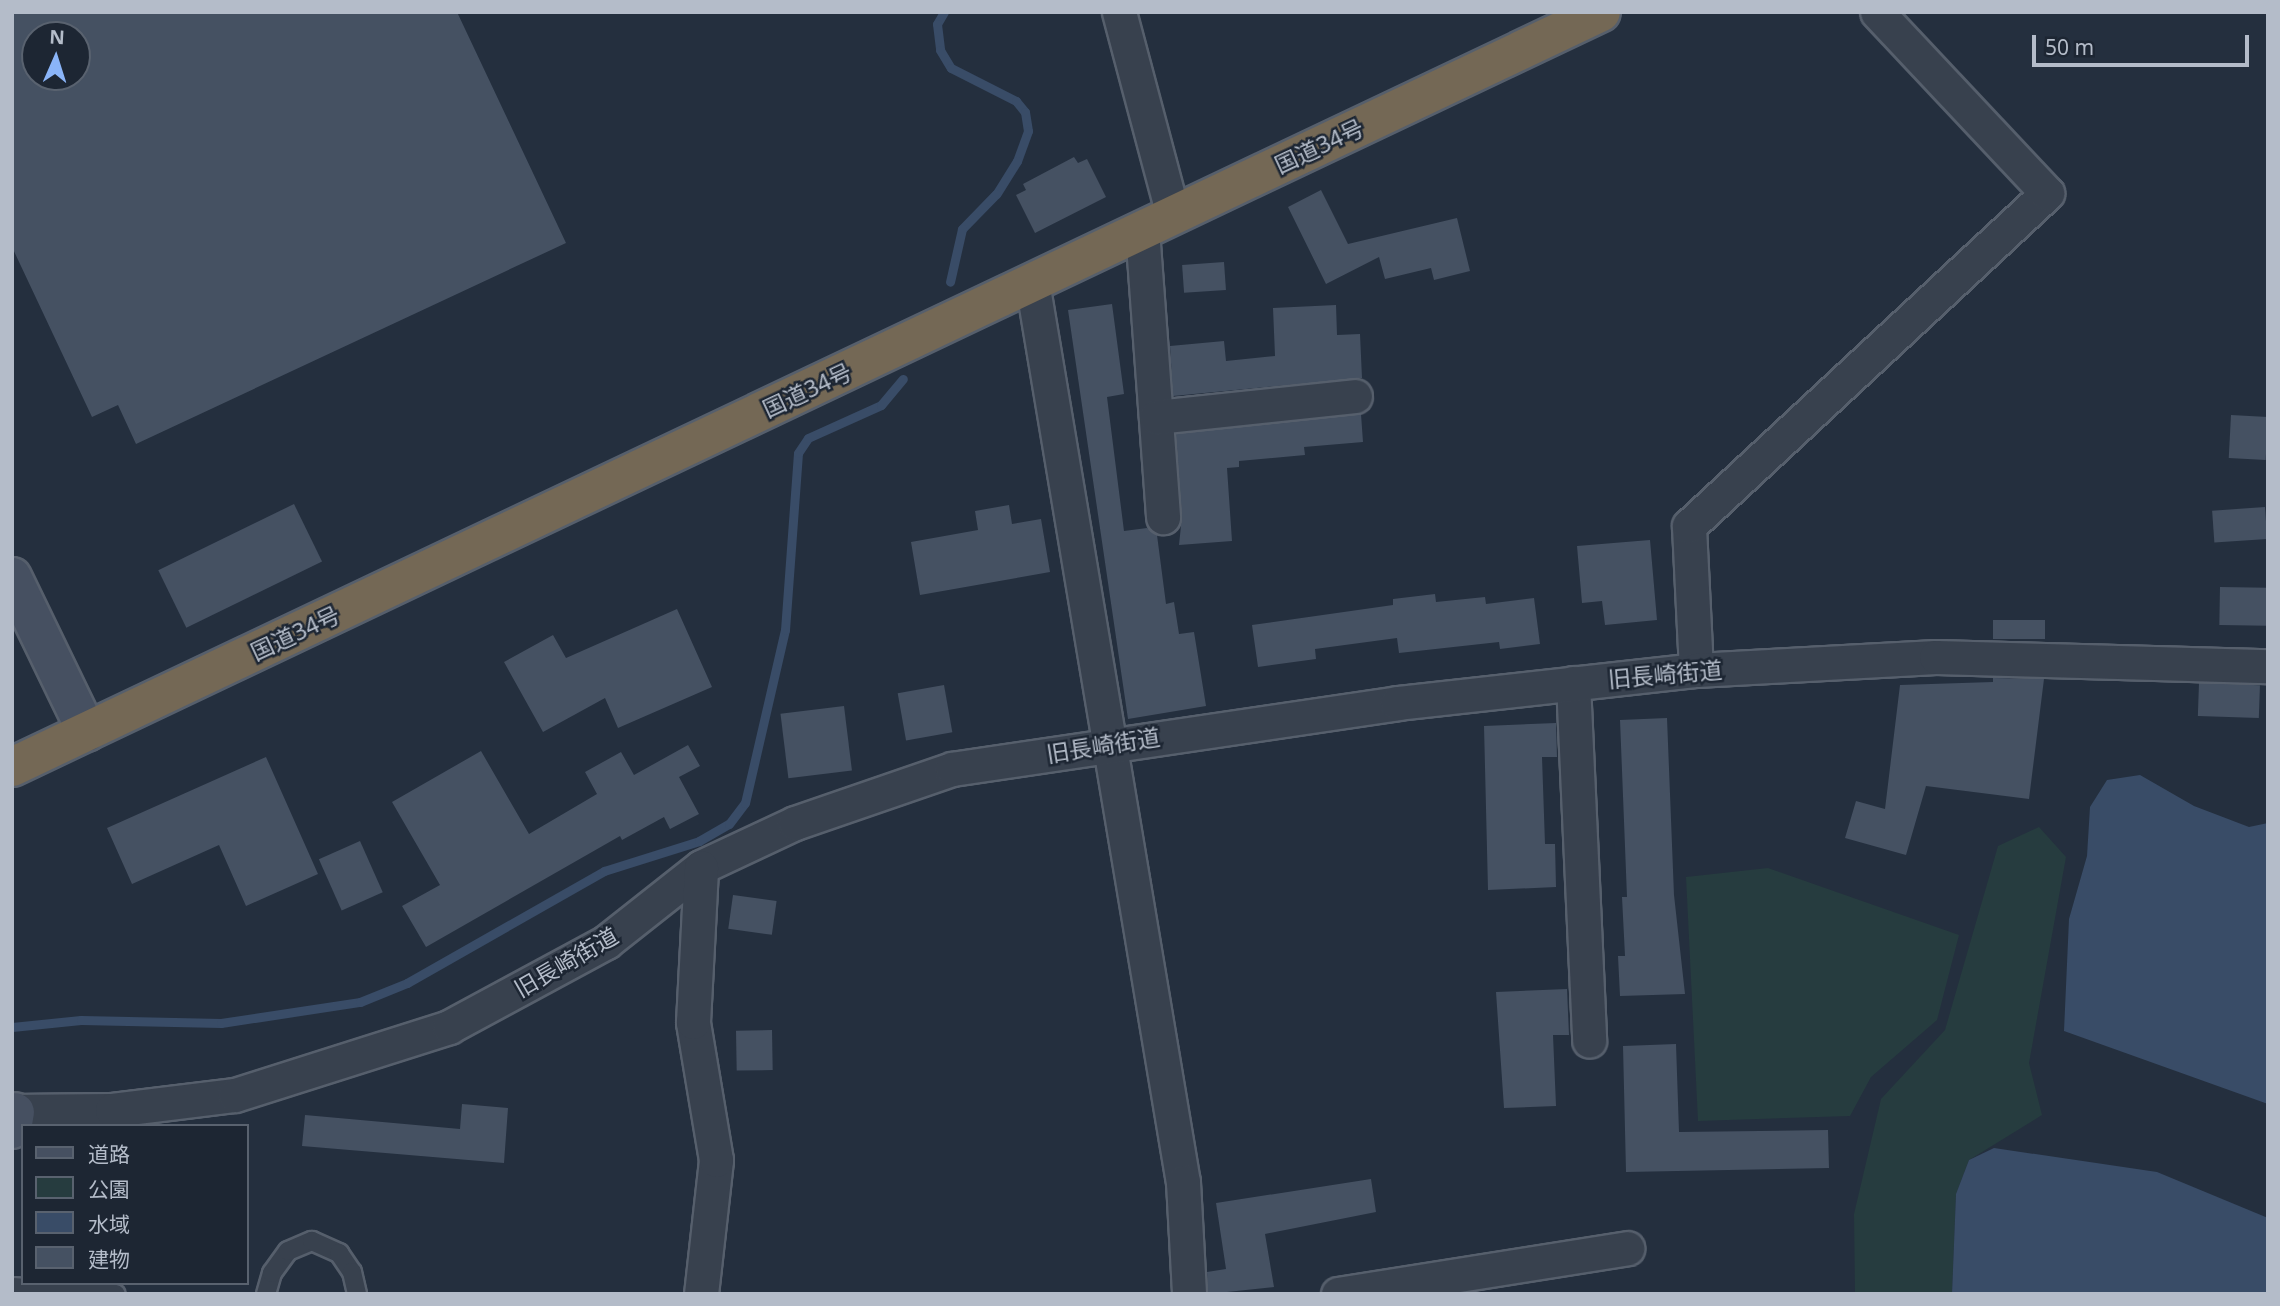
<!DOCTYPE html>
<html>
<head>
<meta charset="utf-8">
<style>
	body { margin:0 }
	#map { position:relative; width:2280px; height:1306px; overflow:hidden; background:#242f3e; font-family:"Noto Sans","Noto Sans JP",sans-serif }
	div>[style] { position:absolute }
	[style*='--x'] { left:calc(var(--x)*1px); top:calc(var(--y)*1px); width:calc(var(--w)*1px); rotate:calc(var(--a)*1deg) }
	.green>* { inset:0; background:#263c3f }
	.water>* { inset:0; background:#394c67 }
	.stream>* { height:9px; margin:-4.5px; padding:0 4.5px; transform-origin:4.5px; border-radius:4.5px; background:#394c67 }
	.building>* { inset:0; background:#455162; transform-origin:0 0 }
	.roads { filter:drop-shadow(2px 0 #565f6c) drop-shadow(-2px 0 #565f6c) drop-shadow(0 2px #565f6c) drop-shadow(0 -2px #565f6c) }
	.lane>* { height:18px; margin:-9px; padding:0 9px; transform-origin:9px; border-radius:9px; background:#38414e }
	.street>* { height:33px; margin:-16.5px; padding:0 16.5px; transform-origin:16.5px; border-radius:16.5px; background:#38414e }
	.secondary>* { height:38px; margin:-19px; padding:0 19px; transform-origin:19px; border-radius:19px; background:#465061 }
	.highway>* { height:38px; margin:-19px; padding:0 19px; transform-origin:19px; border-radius:19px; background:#746855 }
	span { translate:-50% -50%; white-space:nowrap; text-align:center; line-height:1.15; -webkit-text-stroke:5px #1d2633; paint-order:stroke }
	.street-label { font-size:23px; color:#b4bcc9 }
	.frame { position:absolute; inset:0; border:14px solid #b4bcc9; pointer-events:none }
	.legend { position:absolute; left:21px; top:1124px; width:228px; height:161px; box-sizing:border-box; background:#1d2633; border:2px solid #59626f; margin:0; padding:9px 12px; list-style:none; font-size:21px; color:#b4bcc9 }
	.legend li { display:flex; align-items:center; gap:14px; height:35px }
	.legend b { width:35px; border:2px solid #59626f }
	.north { position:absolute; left:21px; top:21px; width:70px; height:70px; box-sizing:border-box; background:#1d2633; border:2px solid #59626f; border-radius:50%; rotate:3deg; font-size:19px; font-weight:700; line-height:28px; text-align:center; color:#b4bcc9 }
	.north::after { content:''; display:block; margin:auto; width:24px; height:32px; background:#8ab4f8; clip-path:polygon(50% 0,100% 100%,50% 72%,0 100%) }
	.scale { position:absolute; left:2032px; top:35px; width:217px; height:32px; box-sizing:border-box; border:4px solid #b4bcc9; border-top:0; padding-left:9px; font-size:21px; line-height:24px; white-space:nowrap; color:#b4bcc9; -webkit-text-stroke:5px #1d2633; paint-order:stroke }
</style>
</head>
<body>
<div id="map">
	<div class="green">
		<i style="clip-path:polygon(2039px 827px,2066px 857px,2029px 1063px,2042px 1115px,1969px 1160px,1956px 1194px,1952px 1294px,1855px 1294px,1854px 1214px,1881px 1099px,1945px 1030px,1998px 846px)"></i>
		<i style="clip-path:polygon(1768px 868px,1959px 935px,1937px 1020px,1871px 1077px,1850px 1116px,1698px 1121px,1686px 877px)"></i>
	</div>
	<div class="water">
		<i style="clip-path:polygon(2140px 775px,2194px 806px,2249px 827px,2268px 823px,2268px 1104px,2064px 1031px,2069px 919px,2087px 856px,2090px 807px,2107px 780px)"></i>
		<i style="clip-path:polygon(1994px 1148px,2157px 1172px,2268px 1218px,2268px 1294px,1952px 1294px,1956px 1194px,1969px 1160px)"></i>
	</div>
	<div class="stream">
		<i style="--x:944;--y:12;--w:14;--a:120"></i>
		<i style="--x:937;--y:24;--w:26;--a:83"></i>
		<i style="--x:940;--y:50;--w:21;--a:59"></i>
		<i style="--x:951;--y:68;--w:73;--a:26.9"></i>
		<i style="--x:1016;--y:101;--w:14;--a:51"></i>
		<i style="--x:1025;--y:112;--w:19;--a:81"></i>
		<i style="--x:1028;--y:131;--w:32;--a:110"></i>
		<i style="--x:1017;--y:161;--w:39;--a:122"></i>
		<i style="--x:996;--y:194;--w:49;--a:134.2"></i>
		<i style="--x:962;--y:229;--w:54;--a:102.8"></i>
		<i style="--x:12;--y:1027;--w:69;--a:-5.8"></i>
		<i style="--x:81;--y:1020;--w:140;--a:1.2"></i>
		<i style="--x:221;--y:1023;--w:141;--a:-8.6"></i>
		<i style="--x:360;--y:1002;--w:51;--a:-22"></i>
		<i style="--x:407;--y:983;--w:227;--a:-29.6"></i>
		<i style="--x:604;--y:871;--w:100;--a:-17.5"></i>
		<i style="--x:699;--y:841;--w:34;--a:-30"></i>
		<i style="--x:729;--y:824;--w:26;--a:-53"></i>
		<i style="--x:745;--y:803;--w:178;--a:-77"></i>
		<i style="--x:785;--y:630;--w:177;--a:-85.8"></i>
		<i style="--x:798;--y:453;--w:18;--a:-56"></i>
		<i style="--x:808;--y:438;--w:80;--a:-24.3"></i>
		<i style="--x:881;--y:405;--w:34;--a:-50"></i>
	</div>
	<div class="building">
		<i style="clip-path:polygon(evenodd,12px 12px,457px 12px,566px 243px,136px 444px,118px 405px,92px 417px,12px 247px,12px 12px,35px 35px,77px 35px,77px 77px,35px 77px,35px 35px)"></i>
		<i style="clip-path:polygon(1074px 157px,1078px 163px,1087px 159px,1106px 197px,1035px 233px,1016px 195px,1026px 190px,1023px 184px)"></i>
		<i style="clip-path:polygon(1321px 190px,1348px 244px,1457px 218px,1470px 271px,1434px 280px,1431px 268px,1385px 279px,1379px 257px,1326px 284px,1288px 207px)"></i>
		<i style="left:1224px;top:262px;width:28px;height:42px;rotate:86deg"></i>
		<i style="clip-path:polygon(1112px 304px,1124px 394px,1107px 397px,1124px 531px,1147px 528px,1157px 535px,1166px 604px,1174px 602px,1179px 634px,1194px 632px,1206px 706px,1128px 719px,1068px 310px)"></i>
		<i style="clip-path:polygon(1336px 305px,1337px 335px,1360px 334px,1362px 378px,1173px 396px,1170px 346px,1224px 341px,1226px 361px,1275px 356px,1273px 308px)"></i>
		<i style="clip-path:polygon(1361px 414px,1363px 442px,1304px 447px,1305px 455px,1239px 461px,1239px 467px,1227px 468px,1232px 541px,1179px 545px,1182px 516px,1176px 434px)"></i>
		<i style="left:2231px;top:415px;width:37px;height:43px;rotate:3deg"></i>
		<i style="left:294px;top:504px;width:64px;height:151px;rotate:64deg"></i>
		<i style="clip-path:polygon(1009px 505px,1012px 524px,1041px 519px,1050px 572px,920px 595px,911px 542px,978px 530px,975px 511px)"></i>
		<i style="left:2265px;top:507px;width:32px;height:53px;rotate:86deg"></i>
		<i style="clip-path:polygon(1650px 540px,1657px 620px,1605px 625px,1602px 601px,1582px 603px,1577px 546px)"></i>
		<i style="left:2220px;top:587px;width:48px;height:38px;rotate:1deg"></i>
		<i style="clip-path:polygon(1435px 594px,1436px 602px,1485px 597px,1486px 604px,1534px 598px,1540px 644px,1500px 649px,1499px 642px,1399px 653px,1397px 638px,1315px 649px,1316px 659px,1258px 667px,1252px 625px,1393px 605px,1393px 599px)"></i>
		<i style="clip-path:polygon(677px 609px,712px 687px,618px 728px,605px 698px,543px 732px,504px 662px,553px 635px,566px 658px)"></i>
		<i style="left:1993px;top:620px;width:52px;height:19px"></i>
		<i style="clip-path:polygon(1993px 678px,2044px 679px,2029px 799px,1926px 786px,1906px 855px,1845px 838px,1856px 801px,1885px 809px,1900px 685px,1993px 682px)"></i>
		<i style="left:2199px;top:683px;width:61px;height:33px;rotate:2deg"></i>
		<i style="left:944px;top:685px;width:48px;height:47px;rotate:80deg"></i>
		<i style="left:844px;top:706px;width:65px;height:64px;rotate:83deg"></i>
		<i style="clip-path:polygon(1667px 718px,1674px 895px,1685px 994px,1620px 996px,1618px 956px,1625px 956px,1622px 897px,1627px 897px,1620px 720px)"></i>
		<i style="clip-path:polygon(1556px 723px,1557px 757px,1542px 757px,1545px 844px,1555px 844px,1556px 887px,1488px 890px,1484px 726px)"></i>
		<i style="clip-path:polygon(688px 745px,700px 766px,679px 777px,699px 814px,670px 829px,664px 817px,622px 840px,620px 836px,426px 947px,402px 906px,440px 885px,392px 802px,481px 751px,529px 834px,597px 794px,585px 772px,621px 752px,634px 775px)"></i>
		<i style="clip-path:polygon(266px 757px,318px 874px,246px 906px,219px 845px,132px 884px,107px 828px)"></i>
		<i style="left:360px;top:841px;width:56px;height:45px;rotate:66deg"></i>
		<i style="left:733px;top:895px;width:44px;height:34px;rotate:8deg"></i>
		<i style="clip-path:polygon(1567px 989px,1569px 1035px,1553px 1035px,1556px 1106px,1504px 1108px,1496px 992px)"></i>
		<i style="left:772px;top:1030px;width:40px;height:36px;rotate:89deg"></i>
		<i style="clip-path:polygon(1676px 1044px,1679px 1132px,1828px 1130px,1829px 1168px,1626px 1172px,1623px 1046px)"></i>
		<i style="clip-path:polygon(462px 1104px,508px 1108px,504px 1163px,302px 1146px,305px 1115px,460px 1129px)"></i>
		<i style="clip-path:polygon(1371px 1179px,1376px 1212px,1265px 1234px,1274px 1287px,1208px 1294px,1207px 1272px,1226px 1269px,1216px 1203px)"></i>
	</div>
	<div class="roads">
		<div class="lane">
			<i style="--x:12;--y:1287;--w:104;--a:3.9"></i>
			<i style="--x:266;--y:1294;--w:22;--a:-74"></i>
			<i style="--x:272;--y:1273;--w:27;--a:-54"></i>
			<i style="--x:288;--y:1251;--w:26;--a:-23"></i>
			<i style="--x:312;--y:1241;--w:30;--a:24"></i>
			<i style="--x:339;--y:1253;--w:23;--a:56"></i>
			<i style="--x:352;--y:1272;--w:23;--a:77"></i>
		</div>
		<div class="street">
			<i style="--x:1119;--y:12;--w:210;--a:75.1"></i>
			<i style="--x:1142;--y:230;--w:288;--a:85.8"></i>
			<i style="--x:1032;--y:282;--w:913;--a:80.48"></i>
			<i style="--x:1183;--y:1182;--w:112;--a:86.9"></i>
			<i style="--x:1156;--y:417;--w:200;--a:-6"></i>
			<i style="--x:1696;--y:670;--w:144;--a:-92.8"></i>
			<i style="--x:1689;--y:526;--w:489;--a:-42.9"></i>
			<i style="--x:2047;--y:193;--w:248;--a:-133.2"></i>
			<i style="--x:1573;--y:683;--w:358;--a:87.4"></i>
			<i style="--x:12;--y:1111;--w:100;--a:-0.6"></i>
			<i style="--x:112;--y:1110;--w:124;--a:-7"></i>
			<i style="--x:235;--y:1095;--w:225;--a:-17.6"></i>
			<i style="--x:449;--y:1027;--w:179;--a:-28.4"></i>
			<i style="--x:606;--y:942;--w:121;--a:-38.3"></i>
			<i style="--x:701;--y:867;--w:104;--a:-25.1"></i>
			<i style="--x:795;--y:823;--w:166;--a:-19"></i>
			<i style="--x:952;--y:769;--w:450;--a:-8.4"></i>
			<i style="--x:1397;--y:703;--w:301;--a:-6.3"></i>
			<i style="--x:1696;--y:670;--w:240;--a:-3.1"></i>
			<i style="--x:1936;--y:657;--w:332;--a:1.6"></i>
			<i style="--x:701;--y:1294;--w:135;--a:-83.6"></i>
			<i style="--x:716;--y:1160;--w:140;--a:-99.5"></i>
			<i style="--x:693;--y:1022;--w:155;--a:-87"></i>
			<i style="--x:1338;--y:1294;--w:293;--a:-9"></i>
		</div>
		<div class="secondary">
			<i style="--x:12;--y:577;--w:172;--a:64.2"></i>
			<i style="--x:12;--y:1129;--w:17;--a:-80"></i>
		</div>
		<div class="highway">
			<i style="--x:12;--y:767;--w:1759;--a:-25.41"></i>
		</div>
	</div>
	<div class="street-label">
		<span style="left:1319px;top:146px;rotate:-25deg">国道34号</span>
		<span style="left:807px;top:390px;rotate:-25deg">国道34号</span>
		<span style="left:295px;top:633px;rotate:-25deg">国道34号</span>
		<span style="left:1665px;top:674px;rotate:-5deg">旧長崎街道</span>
		<span style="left:1103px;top:745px;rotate:-9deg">旧長崎街道</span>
		<span style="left:566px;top:962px;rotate:-30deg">旧長崎街道</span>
	</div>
	<div class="frame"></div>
	<ul class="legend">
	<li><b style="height:9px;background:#465061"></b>道路</li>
	<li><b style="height:19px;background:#263c3f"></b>公園</li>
	<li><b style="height:19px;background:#394c67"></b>水域</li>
	<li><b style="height:19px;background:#455162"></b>建物</li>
	</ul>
	<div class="north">N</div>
	<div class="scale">50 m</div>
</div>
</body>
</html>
